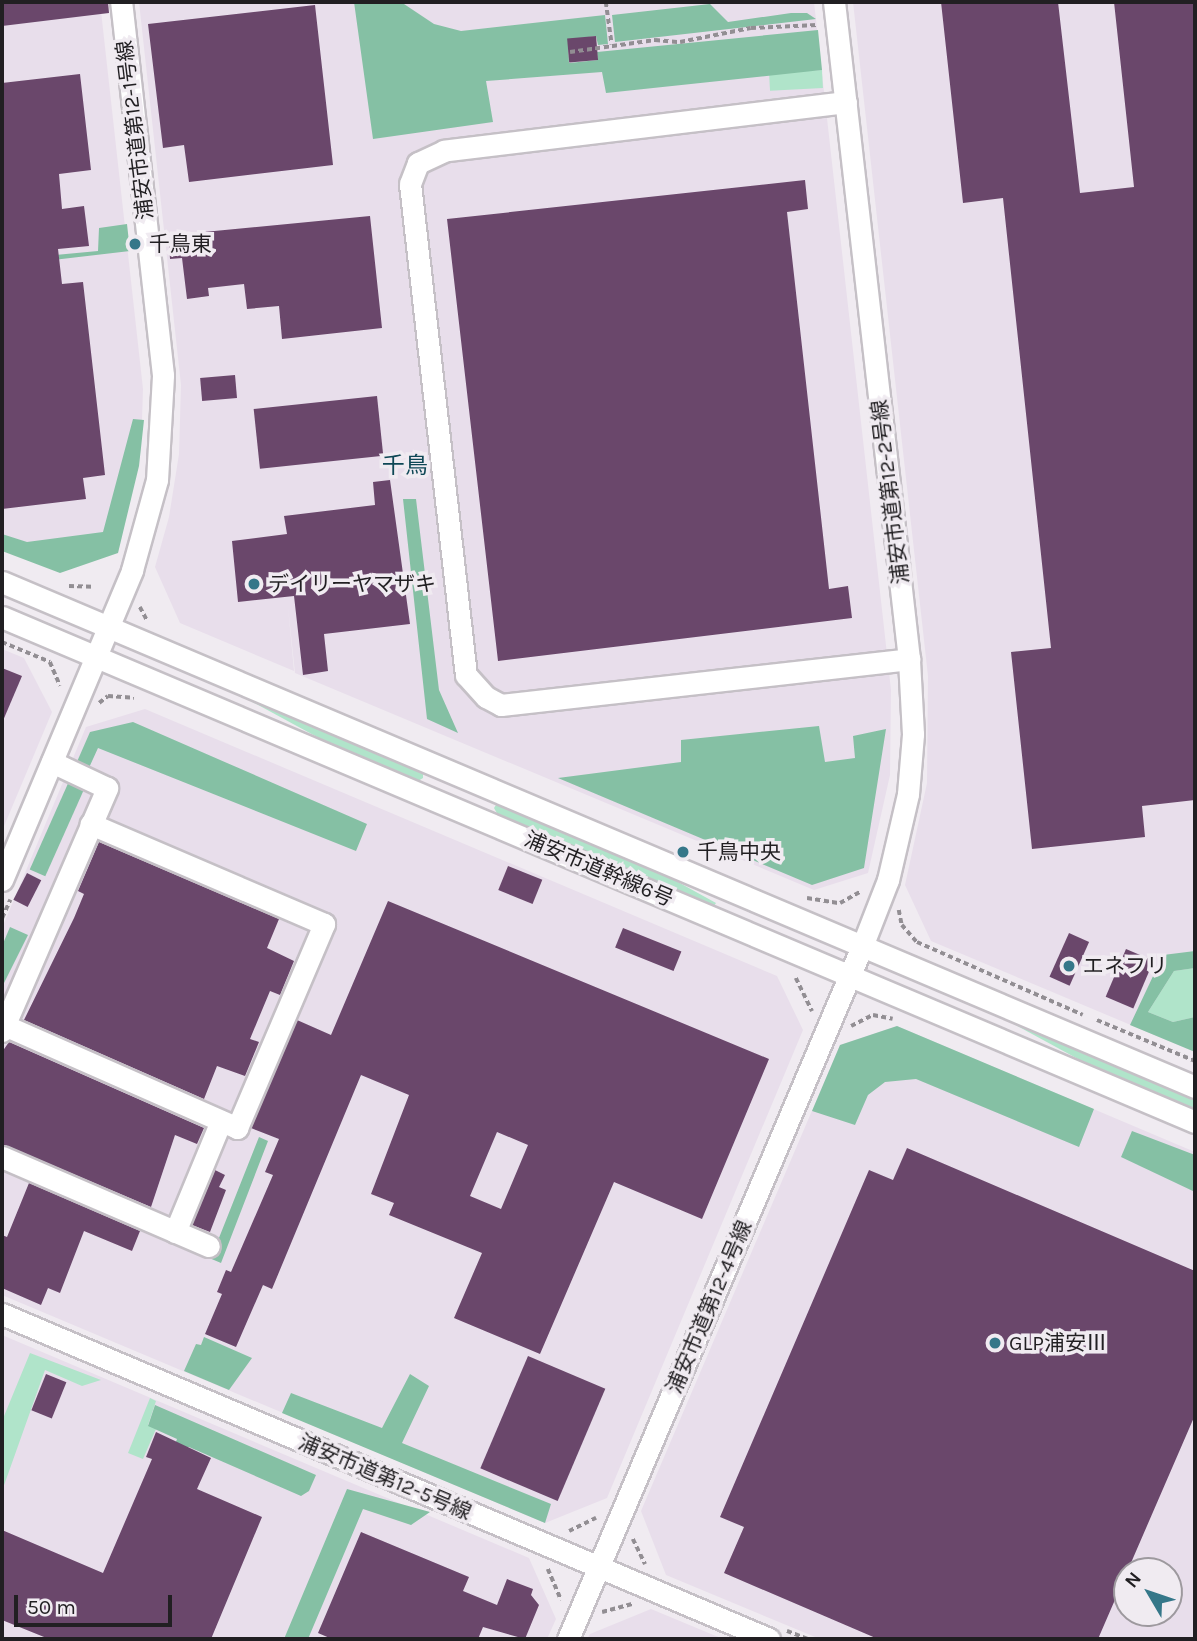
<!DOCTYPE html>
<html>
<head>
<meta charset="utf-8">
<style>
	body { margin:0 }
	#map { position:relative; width:1197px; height:1641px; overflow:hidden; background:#f0ebf1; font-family:Karla,"Noto Sans JP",sans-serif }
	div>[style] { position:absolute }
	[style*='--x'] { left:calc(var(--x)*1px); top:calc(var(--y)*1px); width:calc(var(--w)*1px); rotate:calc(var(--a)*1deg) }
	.built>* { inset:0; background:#e8deeb }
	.green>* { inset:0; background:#b0e4ca; transform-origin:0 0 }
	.forest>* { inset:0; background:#85c0a4; transform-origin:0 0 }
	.building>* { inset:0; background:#6a476b; transform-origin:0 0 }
	.path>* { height:3.5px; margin-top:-1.75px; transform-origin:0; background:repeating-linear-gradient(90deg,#928e93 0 5px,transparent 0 8.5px) }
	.roads { filter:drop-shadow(2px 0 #c5c0c6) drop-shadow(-2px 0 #c5c0c6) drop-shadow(0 2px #c5c0c6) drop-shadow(0 -2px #c5c0c6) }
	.minor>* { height:21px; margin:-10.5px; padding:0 10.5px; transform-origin:10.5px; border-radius:10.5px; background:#fff }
	.dots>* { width:19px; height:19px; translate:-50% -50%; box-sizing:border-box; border:4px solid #f0ebf1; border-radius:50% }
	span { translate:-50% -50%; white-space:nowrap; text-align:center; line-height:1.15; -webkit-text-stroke:7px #f0ebf1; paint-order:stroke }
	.street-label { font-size:21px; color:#211f22 }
	.poi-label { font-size:21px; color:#211f22 }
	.left { translate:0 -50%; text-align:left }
	.neighbourhood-label { font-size:23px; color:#0e4755 }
	.frame { position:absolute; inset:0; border:4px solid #211f22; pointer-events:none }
	.north { position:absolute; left:1113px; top:1557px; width:70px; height:70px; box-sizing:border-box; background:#f0ebf1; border:2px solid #9d999e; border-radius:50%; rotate:309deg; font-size:19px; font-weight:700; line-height:28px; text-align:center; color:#211f22 }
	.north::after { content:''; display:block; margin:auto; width:24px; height:32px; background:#357789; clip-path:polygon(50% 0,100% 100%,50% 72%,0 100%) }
	.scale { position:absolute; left:14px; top:1595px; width:158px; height:32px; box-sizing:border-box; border:4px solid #211f22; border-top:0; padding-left:9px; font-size:21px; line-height:24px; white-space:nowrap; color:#211f22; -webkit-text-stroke:5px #f0ebf1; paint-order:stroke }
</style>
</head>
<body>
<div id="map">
	<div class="built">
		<i style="clip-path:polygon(2px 2px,100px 2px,143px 389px,141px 450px,118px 553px,2px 549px)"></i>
		<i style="clip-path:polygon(139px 2px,814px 2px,891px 690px,890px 775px,868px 873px,814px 890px,295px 673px,288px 607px,294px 671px,180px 623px,155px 567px,169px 517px,179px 454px,181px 385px)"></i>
		<i style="clip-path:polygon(853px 2px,1195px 2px,1195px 1052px,931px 941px,905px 885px,927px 783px,928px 676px)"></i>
		<i style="clip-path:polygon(2px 649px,24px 658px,52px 712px,2px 831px)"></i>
		<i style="clip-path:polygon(145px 709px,777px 976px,803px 1030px,607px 1498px,545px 1523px,2px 1295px,2px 928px,86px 727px)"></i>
		<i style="clip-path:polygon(evenodd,897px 1026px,1195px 1152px,1195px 1639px,820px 1639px,666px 1575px,641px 1511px,840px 1045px,897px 1026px,1127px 1571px,1169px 1571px,1169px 1613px,1127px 1613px,1127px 1571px)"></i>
		<i style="clip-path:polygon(2px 1335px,529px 1558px,556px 1619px,547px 1639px,2px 1639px)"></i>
		<i style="clip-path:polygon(651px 1609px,723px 1639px,587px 1639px,590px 1634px)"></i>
	</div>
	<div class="green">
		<i style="left:822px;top:70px;width:18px;height:53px;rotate:87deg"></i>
		<i style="clip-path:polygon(249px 695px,423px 771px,423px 778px,418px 781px,330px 744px,247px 699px)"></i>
		<i style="clip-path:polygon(498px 802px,629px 855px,716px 903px,714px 906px,498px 815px,494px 808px)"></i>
		<i style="clip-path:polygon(1195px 968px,1195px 1017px,1173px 1022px,1148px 1012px,1174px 971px)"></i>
		<i style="clip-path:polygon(1003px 1012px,1140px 1070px,1195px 1100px,1195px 1109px,1078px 1059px,1001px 1017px)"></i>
		<i style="clip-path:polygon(30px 1353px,101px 1380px,82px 1386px,45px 1370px,2px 1491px,2px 1421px)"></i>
		<i style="clip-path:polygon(150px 1398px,156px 1401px,148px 1425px,156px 1429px,143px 1459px,128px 1453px)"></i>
	</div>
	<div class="forest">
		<i style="clip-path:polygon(354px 2px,401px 2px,434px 24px,461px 31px,605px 15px,608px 44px,598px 45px,596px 36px,568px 40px,569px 63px,598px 60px,597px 52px,818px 30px,822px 70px,606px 93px,602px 72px,486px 81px,493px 122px,373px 139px)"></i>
		<i style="clip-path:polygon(710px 4px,728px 22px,791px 13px,807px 13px,816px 19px,615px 42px,612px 15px)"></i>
		<i style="clip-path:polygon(127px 224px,130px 251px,2px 266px,2px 260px,98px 251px,99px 228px)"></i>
		<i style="clip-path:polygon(133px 419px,144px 420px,139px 466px,118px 553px,60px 573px,2px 551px,2px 534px,27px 542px,103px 532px)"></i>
		<i style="clip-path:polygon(403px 499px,416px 499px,439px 690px,458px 733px,427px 719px)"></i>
		<i style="clip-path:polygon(133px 722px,367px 824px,356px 851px,98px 748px,88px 770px,76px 764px,90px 732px)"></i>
		<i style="clip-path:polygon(819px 726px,825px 762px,855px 758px,853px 736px,886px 729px,864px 868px,812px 885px,558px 778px,681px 762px,681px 740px)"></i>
		<i style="left:70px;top:779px;width:17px;height:99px;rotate:24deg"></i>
		<i style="clip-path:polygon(10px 927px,28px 935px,4px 983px,2px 946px)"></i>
		<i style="clip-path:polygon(1195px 951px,1195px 968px,1174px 971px,1148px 1012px,1173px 1022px,1195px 1017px,1195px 1052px,1130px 1025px,1163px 955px)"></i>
		<i style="clip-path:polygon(897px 1026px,1094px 1109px,1079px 1147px,916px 1079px,885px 1082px,868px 1095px,855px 1125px,812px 1111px,840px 1045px)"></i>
		<i style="clip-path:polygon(1132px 1131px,1195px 1155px,1195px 1192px,1121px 1157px)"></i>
		<i style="clip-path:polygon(259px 1137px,268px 1141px,221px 1263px,2px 1170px,2px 1163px,213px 1253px)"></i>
		<i style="clip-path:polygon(204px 1337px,252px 1358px,229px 1390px,184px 1371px,196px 1344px,201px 1345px)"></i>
		<i style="clip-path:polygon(410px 1374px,429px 1386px,402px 1443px,551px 1504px,545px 1523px,282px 1413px,291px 1393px,382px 1428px)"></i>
		<i style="clip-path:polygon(155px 1405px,316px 1475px,309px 1491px,301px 1496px,189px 1447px,173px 1450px,177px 1439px,148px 1426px)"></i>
		<i style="clip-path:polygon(347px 1489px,430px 1512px,411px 1525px,363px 1509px,308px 1639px,284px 1639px)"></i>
	</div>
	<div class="building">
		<i style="clip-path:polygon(2px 2px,108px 2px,109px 13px,2px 26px)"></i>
		<i style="clip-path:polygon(941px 2px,1058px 2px,1080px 193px,1134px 187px,1114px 2px,1195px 2px,1195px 800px,1142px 806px,1145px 837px,1032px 849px,1011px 652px,1051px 648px,1003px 198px,963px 203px)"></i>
		<i style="clip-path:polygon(315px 5px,333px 165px,189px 182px,184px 145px,163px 148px,148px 24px)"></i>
		<i style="left:596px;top:36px;width:24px;height:29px;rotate:85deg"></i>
		<i style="clip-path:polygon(80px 74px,91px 170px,59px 174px,62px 209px,84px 206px,89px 246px,58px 249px,62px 284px,83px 282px,105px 475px,83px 478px,86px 499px,2px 509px,2px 83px)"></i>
		<i style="clip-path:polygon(805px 180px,808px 209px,787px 212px,829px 589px,848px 586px,852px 618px,498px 661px,447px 219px)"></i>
		<i style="clip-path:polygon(370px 216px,382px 328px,282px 339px,279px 306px,247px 309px,244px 284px,208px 288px,209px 296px,187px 299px,182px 258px,170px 259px,169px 243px,204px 239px,204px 232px)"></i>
		<i style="left:235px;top:375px;width:23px;height:35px;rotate:85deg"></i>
		<i style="left:377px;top:396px;width:60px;height:124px;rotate:84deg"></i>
		<i style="clip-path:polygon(390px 480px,410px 624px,324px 634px,328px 671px,303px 675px,294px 596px,238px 602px,232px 541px,287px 534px,284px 516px,375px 505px,373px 482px)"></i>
		<i style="clip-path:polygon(2px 668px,22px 676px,2px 723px)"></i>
		<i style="clip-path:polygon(99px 842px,279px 919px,267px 948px,294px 961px,280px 995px,270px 991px,250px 1039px,259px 1042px,245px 1076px,217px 1066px,204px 1099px,24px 1020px,74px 918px,84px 894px,78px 891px)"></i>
		<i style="left:508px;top:866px;width:37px;height:26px;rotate:22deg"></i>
		<i style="left:27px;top:873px;width:16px;height:30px;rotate:27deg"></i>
		<i style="clip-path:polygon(evenodd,388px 901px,769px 1059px,702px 1219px,614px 1182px,540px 1354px,454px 1318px,482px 1253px,389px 1215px,394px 1203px,371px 1194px,409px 1095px,361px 1075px,272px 1289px,263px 1285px,236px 1347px,205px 1334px,222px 1294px,217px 1292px,226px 1270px,231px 1272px,273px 1175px,265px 1172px,279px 1139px,251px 1128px,297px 1020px,331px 1035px,388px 901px,497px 1132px,528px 1145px,501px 1209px,470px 1196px,497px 1132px)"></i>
		<i style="left:623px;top:928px;width:63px;height:21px;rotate:22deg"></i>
		<i style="left:1069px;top:933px;width:22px;height:48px;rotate:24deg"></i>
		<i style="left:1126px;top:949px;width:30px;height:52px;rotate:23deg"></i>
		<i style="clip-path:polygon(9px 1042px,204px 1128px,197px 1144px,175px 1135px,151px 1207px,2px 1144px,2px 1052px)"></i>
		<i style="clip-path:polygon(907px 1148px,1195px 1271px,1195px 1415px,1098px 1639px,878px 1639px,724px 1573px,744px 1527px,720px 1517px,869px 1170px,893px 1180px)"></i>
		<i style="clip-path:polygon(215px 1170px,225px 1175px,219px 1187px,226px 1190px,210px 1232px,192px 1225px)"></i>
		<i style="clip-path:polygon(29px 1183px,140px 1231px,132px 1251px,84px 1231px,60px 1293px,48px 1288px,41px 1305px,2px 1288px,2px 1235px,7px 1237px)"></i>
		<i style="left:528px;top:1356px;width:84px;height:122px;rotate:23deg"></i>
		<i style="left:46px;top:1374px;width:22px;height:39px;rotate:22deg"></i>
		<i style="clip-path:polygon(156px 1432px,211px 1458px,197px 1489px,262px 1517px,211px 1639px,49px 1639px,2px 1620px,2px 1530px,103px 1573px,152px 1459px,146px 1457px)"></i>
		<i style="clip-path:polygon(361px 1532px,469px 1577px,463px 1591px,497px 1605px,507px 1579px,533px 1589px,531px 1595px,539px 1605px,525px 1639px,483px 1627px,478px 1639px,332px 1639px,318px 1633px)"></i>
	</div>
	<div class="path">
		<i style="--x:606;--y:2;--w:43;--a:82.1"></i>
		<i style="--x:570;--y:52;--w:86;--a:-8"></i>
		<i style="--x:655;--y:40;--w:25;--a:5"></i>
		<i style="--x:680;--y:42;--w:72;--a:-11.2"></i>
		<i style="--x:751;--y:28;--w:66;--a:-2.6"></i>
		<i style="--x:69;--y:586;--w:25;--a:2"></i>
		<i style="--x:140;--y:607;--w:15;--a:62"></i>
		<i style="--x:2;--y:642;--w:52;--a:22.6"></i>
		<i style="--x:50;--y:662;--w:26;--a:67"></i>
		<i style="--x:99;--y:703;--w:11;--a:-38"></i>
		<i style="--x:108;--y:696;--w:26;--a:4"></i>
		<i style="--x:807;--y:898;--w:33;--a:9"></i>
		<i style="--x:840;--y:903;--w:25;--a:-29"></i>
		<i style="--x:899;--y:910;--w:15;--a:79"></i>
		<i style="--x:902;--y:925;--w:23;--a:49"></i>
		<i style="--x:917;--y:942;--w:181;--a:23.7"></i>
		<i style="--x:2;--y:918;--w:20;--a:-66"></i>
		<i style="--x:796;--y:978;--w:37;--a:64"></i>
		<i style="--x:1097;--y:1020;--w:106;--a:22.7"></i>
		<i style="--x:851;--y:1026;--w:25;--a:-27"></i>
		<i style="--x:873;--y:1015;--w:20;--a:11"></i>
		<i style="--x:569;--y:1531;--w:30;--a:-26"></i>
		<i style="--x:633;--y:1539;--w:28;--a:64"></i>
		<i style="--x:548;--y:1569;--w:34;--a:67"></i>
		<i style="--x:602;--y:1612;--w:31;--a:-15"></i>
		<i style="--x:787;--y:1631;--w:22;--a:21"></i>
	</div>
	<div class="roads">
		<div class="minor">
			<i style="--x:846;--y:102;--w:405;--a:173.1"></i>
			<i style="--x:444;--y:151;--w:29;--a:155"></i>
			<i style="--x:418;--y:163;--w:22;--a:111"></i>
			<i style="--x:410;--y:184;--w:494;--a:83.5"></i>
			<i style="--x:466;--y:675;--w:30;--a:48"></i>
			<i style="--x:486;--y:697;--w:17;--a:28"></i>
			<i style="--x:501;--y:705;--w:411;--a:-6.4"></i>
			<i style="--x:2;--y:582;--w:1295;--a:22.94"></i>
			<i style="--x:2;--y:617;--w:1295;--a:22.94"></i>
			<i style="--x:2;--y:880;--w:336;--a:-67.2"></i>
			<i style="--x:132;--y:570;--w:93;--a:-74.5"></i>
			<i style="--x:157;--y:480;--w:105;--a:-86.7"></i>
			<i style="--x:163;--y:375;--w:375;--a:-96.4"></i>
			<i style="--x:4;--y:1025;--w:255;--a:23.8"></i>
			<i style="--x:237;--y:1128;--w:222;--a:-66.9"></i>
			<i style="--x:324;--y:924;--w:254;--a:-156.8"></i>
			<i style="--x:2;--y:1031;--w:265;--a:-66.6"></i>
			<i style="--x:107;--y:788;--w:61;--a:-154.7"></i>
			<i style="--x:2;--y:1157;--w:225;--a:23.3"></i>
			<i style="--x:175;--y:1232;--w:120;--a:-67.5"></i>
			<i style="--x:2;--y:1314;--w:833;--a:22.96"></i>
			<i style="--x:568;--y:1639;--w:755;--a:-67"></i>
			<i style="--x:863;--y:944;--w:69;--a:-68.7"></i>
			<i style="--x:888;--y:880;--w:88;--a:-76.9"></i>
			<i style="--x:908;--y:794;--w:60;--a:-85.2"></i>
			<i style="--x:913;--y:734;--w:75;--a:-93.1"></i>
			<i style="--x:909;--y:659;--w:661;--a:-96.51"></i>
		</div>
	</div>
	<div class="dots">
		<i style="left:135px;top:244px;background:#357789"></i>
		<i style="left:254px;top:584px;background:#357789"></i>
		<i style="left:683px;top:852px;background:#357789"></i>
		<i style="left:1069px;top:966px;background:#357789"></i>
		<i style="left:995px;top:1343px;background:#357789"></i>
	</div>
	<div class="street-label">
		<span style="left:135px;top:130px;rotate:-97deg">浦安市道第12-1号線</span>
		<span style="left:890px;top:492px;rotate:-97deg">浦安市道第12-2号線</span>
		<span style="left:599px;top:869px;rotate:23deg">浦安市道幹線6号</span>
		<span style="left:709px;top:1307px;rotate:-67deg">浦安市道第12-4号線</span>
		<span style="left:385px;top:1477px;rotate:23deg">浦安市道第12-5号線</span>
	</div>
	<div class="poi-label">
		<span class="left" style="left:149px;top:244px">千鳥東</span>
		<span class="left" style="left:268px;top:584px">デイリーヤマザキ</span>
		<span class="left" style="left:697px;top:852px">千鳥中央</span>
		<span class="left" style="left:1083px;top:966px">エネフリ</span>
		<span class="left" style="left:1009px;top:1343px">GLP浦安Ⅲ</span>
	</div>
	<div class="neighbourhood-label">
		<span style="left:405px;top:466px">千鳥</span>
	</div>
	<div class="frame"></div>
	<div class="north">N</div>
	<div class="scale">50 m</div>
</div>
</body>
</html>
